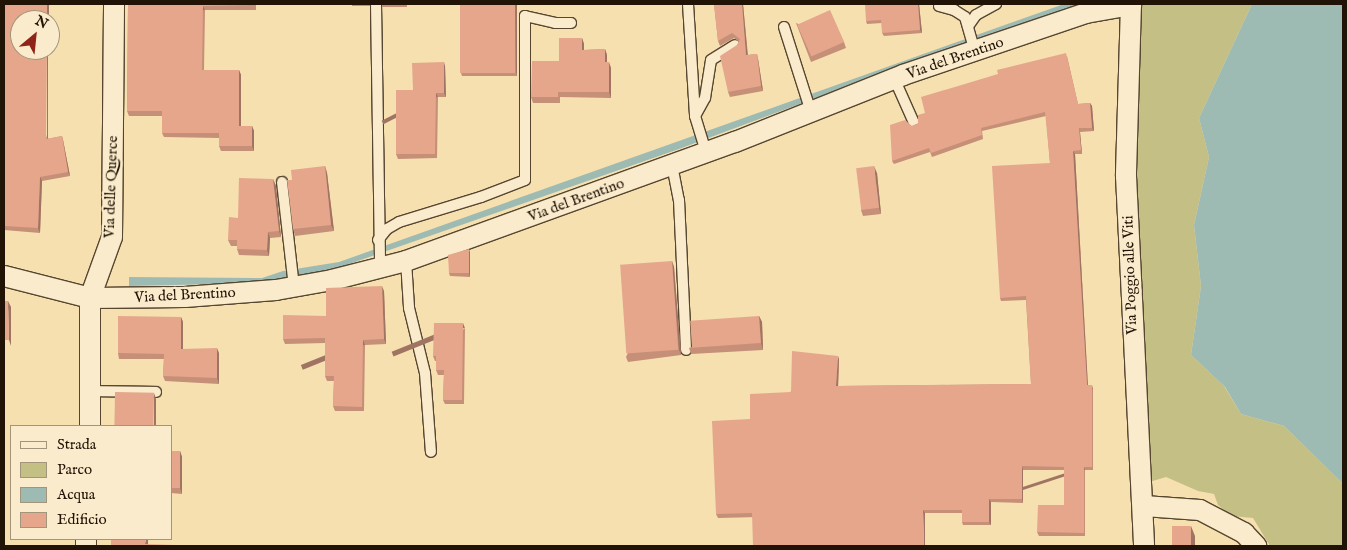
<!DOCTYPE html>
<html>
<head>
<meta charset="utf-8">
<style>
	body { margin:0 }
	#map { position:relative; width:1347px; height:550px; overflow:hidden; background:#f6e0af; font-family:"IM FELL English",serif }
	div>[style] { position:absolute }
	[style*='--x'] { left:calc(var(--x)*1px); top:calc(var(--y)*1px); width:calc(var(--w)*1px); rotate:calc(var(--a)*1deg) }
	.green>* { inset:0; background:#c4c085 }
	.water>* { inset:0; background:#9ebbb3 }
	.roads { filter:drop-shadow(1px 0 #564630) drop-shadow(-1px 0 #564630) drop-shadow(0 1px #564630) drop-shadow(0 -1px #564630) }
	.service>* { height:10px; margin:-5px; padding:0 5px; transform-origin:5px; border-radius:5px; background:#f9ebcb }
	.minor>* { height:20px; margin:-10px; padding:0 10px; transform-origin:10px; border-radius:10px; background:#f9ebcb }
	.wall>* { inset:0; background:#c58f78; transform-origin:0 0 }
	.shaded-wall>* { inset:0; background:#a07462; transform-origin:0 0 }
	.building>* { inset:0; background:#e5a68c; transform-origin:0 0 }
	span { translate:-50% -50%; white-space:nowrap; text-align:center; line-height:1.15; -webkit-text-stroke:4.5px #f9ebcb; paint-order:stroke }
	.street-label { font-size:15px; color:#211305 }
	.frame { position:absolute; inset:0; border:5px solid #211305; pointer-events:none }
	.legend { position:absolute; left:10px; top:425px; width:162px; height:115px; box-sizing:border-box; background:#f9ebcb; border:1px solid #a3957c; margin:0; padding:6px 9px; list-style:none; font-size:15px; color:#211305 }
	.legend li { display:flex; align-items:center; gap:10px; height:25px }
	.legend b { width:25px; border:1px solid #a3957c }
	.north { position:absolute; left:10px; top:10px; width:50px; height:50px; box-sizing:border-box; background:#f9ebcb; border:1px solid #a3957c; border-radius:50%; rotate:28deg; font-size:14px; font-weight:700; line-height:20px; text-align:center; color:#211305 }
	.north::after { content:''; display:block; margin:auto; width:18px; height:22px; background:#8f2418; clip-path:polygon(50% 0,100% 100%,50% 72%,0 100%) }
</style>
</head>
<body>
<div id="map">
	<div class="green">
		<i style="clip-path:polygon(1131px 4px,1252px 4px,1199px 118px,1209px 157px,1194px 225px,1201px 286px,1191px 355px,1224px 386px,1241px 414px,1284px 426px,1343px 484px,1343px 546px,1270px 546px,1253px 518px,1231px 516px,1218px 505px,1214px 494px,1198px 491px,1166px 477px,1143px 484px)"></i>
	</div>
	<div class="water">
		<i style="clip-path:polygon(1064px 4px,1094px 4px,926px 57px,679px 149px,332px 270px,262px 283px,129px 286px,129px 277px,262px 278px,283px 271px,339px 262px)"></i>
		<i style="clip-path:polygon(1252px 4px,1343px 4px,1343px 484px,1284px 426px,1241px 414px,1225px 387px,1191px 355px,1201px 286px,1194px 225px,1209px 157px,1199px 118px)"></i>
	</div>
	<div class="roads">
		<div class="service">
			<i style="--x:376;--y:4;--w:263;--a:89.1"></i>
			<i style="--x:688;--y:4;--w:112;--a:86.4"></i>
			<i style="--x:695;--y:116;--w:39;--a:73"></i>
			<i style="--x:939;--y:6;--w:16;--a:15"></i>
			<i style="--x:954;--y:10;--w:13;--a:32"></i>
			<i style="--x:965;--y:17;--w:35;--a:74"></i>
			<i style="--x:969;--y:25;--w:12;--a:-55"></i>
			<i style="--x:976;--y:15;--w:23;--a:-29"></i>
			<i style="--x:784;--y:27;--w:89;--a:72.4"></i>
			<i style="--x:894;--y:78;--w:49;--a:66"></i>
			<i style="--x:695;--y:116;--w:21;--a:-61"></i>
			<i style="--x:705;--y:98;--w:38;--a:-81"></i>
			<i style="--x:711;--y:60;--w:28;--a:-32"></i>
			<i style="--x:672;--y:165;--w:36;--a:79"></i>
			<i style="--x:679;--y:200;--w:150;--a:87.3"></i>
			<i style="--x:282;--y:182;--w:106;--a:83.5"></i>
			<i style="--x:378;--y:240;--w:14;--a:-51"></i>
			<i style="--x:387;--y:229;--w:14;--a:-30"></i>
			<i style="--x:399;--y:222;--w:86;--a:-17"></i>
			<i style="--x:481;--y:197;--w:47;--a:-21.1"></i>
			<i style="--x:525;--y:180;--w:164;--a:-90"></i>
			<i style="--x:525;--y:16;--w:31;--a:13"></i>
			<i style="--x:555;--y:23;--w:16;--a:0"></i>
			<i style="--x:406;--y:261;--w:47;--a:86.3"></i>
			<i style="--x:409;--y:308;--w:67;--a:76.2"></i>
			<i style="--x:425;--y:373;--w:79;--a:85.7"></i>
			<i style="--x:90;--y:391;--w:66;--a:0.9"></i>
		</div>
		<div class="minor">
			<i style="--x:1131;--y:4;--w:172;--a:91.7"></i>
			<i style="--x:1126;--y:176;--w:370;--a:87.2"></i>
			<i style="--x:4;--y:276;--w:89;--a:14.3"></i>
			<i style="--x:90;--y:298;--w:95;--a:-0.6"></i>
			<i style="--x:185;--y:297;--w:91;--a:-4.4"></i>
			<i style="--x:276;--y:290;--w:57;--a:-10.1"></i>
			<i style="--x:332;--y:280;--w:76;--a:-14.4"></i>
			<i style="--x:406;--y:261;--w:350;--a:-19.9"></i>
			<i style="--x:735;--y:142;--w:181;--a:-21.7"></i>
			<i style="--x:903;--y:75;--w:193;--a:-18.7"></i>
			<i style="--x:1086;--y:13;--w:46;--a:-10.1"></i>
			<i style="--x:90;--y:426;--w:128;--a:-90"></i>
			<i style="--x:90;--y:298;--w:65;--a:-70.2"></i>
			<i style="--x:112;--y:237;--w:233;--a:-89.5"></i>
			<i style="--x:1144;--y:506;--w:56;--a:4.1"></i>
			<i style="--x:1200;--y:510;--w:50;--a:27.6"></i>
			<i style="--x:1244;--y:533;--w:18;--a:47"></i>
			<i style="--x:86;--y:546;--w:7;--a:-90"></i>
		</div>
	</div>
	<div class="wall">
		<i style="clip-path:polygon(4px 4px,49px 4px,49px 20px,20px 20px,47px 139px,62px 136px,63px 140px,70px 176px,42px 181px,40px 233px,4px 230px)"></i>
		<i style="clip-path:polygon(128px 4px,256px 4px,256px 10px,205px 10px,204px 70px,239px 70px,241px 75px,241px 126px,252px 126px,254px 131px,254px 151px,221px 151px,219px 146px,219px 138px,164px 137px,162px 133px,162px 116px,129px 116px,127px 111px)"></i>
		<i style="left:352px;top:4px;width:18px;height:2px"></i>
		<i style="left:382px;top:4px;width:25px;height:3px"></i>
		<i style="clip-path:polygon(517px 4px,517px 76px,462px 76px,461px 73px)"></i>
		<i style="clip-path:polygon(714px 4px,743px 4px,748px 55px,757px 54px,758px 59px,763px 91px,730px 97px,728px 92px,737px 45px,739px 42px,734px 38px,720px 46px,718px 41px)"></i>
		<i style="clip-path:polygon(919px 4px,922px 33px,884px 36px,882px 33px,882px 23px,867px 24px,866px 21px)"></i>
		<i style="clip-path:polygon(796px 23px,844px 42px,846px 48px,811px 62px)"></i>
		<i style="clip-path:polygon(582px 38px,584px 44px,584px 50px,605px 49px,607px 55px,607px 62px,611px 68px,611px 98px,560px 97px,560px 103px,533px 103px,531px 97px,559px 61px)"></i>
		<i style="clip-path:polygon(1067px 56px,1078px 104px,1090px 103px,1092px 106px,1094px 131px,1080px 132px,1082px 154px,1075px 154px,1088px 385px,1093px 389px,1093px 470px,1085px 470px,1085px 536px,1039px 536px,1037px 532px,1064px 505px,1064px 470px,1023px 470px,1023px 503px,991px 502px,991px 525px,963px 525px,962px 522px,962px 513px,925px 513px,718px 518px,716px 514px,750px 419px,839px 359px,838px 386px,1031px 384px,1026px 300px,1001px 301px,1000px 298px,1050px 163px,1046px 116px,982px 131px,983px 139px,932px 157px,930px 152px,894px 164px,892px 161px,912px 126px)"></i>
		<i style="clip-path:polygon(445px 66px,446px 97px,438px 97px,437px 158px,398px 159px,396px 154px,413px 90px)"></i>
		<i style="clip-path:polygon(325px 166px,327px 173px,334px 231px,295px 236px,293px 229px,292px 180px)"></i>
		<i style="clip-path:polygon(877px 173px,881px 214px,863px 216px,861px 210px)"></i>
		<i style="clip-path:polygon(273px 179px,276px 186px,281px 237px,270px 238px,269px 256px,239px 255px,237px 249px,237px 246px,231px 246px,228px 240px,238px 218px)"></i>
		<i style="clip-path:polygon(470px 252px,470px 277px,450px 276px,449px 273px)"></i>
		<i style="clip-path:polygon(672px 261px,674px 267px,681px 355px,628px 362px,626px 357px)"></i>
		<i style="clip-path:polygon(384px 291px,386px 344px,365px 345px,364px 411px,335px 411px,333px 406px,334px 381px,327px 381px,325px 376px,325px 343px,285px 344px,283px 339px,326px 316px)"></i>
		<i style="left:4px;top:301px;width:9px;height:45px;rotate:41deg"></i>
		<i style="clip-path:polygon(759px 316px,762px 322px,763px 350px,691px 354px,689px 348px)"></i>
		<i style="clip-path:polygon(181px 317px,183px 322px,183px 349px,219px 353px,219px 384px,165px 381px,163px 376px,164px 359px,119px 359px,118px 353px)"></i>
		<i style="clip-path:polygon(465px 328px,464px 404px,445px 404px,443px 400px,444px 375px,438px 375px,436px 370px,436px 361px,435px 361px,433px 356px)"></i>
		<i style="clip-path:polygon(171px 451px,180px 451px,182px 457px,182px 494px,171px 493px)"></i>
	</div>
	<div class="shaded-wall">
		<i style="left:47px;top:4px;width:2px;height:16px"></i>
		<i style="clip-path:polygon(515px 4px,517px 4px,517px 76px,516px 72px)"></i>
		<i style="clip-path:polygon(742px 4px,743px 4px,748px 60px,746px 55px)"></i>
		<i style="clip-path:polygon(918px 4px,919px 4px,922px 33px,920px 30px)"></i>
		<i style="left:203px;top:6px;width:4px;height:64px;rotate:63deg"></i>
		<i style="clip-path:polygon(582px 38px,584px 44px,584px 56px,582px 50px)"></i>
		<i style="clip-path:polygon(605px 49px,607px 55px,607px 67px,605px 62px)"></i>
		<i style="left:47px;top:50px;width:1px;height:89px"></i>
		<i style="clip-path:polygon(757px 54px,758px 59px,763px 91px,761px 86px)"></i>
		<i style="clip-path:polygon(444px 62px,445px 66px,446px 97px,444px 93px)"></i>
		<i style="clip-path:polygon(609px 62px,611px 68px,611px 98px,609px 92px)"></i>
		<i style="clip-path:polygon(239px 70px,241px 75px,241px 131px,239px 126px)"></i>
		<i style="left:436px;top:93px;width:4px;height:61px;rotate:63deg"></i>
		<i style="clip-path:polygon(1090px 103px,1092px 106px,1094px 131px,1092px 128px)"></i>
		<i style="clip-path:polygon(252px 126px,254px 131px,254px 151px,252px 146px)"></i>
		<i style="clip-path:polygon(1079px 128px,1080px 132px,1082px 154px,1081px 150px)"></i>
		<i style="clip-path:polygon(62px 136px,63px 140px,70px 176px,68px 172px)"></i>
		<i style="clip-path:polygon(1073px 151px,1075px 154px,1088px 389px,1087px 385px)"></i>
		<i style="clip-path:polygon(325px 166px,327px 173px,334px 231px,331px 225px)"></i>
		<i style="clip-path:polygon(874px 166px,877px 173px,881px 214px,879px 208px)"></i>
		<i style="clip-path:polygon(40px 177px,42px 181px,40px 233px,38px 228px)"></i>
		<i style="clip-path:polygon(273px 179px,276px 186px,281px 237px,279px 231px)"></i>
		<i style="clip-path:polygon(268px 232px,270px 238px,269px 256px,267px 250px)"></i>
		<i style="clip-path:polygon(469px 249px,470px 252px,470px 277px,469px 273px)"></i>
		<i style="clip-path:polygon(672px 261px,674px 267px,681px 355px,679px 350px)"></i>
		<i style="clip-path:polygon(382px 286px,384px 291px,386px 344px,384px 339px)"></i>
		<i style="clip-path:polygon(8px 301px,11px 307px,11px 346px,9px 340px)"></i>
		<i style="clip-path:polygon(759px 316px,762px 322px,763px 350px,761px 343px)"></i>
		<i style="clip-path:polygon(181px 317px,183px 322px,183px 354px,181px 349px)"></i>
		<i style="left:463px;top:323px;width:5px;height:77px;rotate:68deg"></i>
		<i style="left:363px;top:340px;width:5px;height:67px;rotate:68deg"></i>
		<i style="clip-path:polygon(217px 348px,219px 353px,219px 384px,217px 378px)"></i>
		<i style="clip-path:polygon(838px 356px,839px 359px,838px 389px,836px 386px)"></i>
		<i style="left:1092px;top:385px;width:4px;height:82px;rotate:76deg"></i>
		<i style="clip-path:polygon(154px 393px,156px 399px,156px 426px,154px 426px)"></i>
		<i style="clip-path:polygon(180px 451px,182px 457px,182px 494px,180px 488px)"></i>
		<i style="clip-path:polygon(1022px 466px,1023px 470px,1023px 503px,1022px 499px)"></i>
		<i style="left:1084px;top:467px;width:3px;height:66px;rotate:72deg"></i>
		<i style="clip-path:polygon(989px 499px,991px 502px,991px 525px,989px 522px)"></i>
		<i style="clip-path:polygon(923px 510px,925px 513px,925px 546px,924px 546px)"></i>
		<i style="clip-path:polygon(1191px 526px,1195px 536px,1195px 546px,1191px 546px)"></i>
		<i style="clip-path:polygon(146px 539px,148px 539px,148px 546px,145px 544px)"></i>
	</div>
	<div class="building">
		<i style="clip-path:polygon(4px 4px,47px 4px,47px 20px,20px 20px,20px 50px,47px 50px,46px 139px,62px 136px,68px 172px,40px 177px,38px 228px,4px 226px)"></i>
		<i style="clip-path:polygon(128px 4px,254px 4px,254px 5px,203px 6px,202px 70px,239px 70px,239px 126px,252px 126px,252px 146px,219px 146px,219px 133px,162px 133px,162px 111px,127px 111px)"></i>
		<i style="left:460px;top:4px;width:55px;height:69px"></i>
		<i style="clip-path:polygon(714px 4px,742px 4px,746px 55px,757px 54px,761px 86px,728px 92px,720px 56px,737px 45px,740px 39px,732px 33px,718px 41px)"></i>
		<i style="clip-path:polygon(865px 4px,918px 4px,920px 30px,882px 33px,881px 20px,866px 21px)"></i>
		<i style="left:830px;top:10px;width:35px;height:36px;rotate:66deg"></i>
		<i style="clip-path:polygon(559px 38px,582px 38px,582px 50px,605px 49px,605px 62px,609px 62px,609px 92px,558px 92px,558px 97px,531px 97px,532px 61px,559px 61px)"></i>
		<i style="clip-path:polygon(1066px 53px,1078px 104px,1090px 103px,1092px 128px,1079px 128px,1081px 150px,1073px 151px,1087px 385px,1092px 385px,1092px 467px,1084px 467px,1084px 533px,1037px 532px,1038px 505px,1064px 505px,1064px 467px,1022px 466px,1022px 499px,989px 499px,989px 522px,962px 522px,962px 510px,923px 510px,924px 546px,753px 546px,752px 513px,716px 514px,712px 421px,750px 419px,750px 394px,791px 392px,792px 351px,838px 356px,836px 386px,1031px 384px,1026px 296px,1000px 298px,992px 166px,1050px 163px,1045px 112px,981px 128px,982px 135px,931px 153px,929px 148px,892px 161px,890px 125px,905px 120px,912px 126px,918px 124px,918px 115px,925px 113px,921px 97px,998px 74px,997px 70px)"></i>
		<i style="clip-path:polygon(444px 62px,444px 93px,436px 93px,435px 154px,396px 154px,396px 90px,413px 90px,412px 63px)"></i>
		<i style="clip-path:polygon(325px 166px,331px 225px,293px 229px,287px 180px,292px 180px,291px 170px)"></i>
		<i style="left:874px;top:166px;width:42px;height:18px;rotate:83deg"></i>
		<i style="clip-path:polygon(239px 178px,273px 179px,279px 231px,268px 232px,267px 250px,237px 249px,237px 240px,228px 240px,229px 217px,238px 218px)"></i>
		<i style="clip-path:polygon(469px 249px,469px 273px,449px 273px,448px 255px)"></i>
		<i style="left:672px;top:261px;width:89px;height:52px;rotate:86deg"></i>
		<i style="clip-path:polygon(382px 286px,384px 339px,363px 340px,362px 407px,333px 406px,334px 376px,325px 376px,325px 338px,283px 339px,283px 315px,326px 316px,326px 288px)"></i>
		<i style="clip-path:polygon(4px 301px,8px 301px,9px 340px,4px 340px)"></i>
		<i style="clip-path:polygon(118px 316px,181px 317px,181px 349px,217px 348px,217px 378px,163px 376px,164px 354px,118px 353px)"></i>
		<i style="left:759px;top:316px;width:27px;height:69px;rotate:86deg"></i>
		<i style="clip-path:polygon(434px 323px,463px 323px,462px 400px,443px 400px,444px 370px,436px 370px,436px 356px,433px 356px)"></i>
		<i style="left:115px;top:392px;width:39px;height:34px;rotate:1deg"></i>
		<i style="left:171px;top:451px;width:9px;height:37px"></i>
		<i style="left:1172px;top:526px;width:19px;height:20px"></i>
		<i style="clip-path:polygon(111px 539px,146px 539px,145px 544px,175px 545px,175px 546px,111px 546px)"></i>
	</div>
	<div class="street-label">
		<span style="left:955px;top:58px;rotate:-19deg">Via del Brentino</span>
		<span style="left:111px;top:187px;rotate:-88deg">Via delle Querce</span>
		<span style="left:576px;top:200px;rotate:-20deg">Via del Brentino</span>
		<span style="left:1130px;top:275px;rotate:-92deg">Via Poggio alle Viti</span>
		<span style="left:185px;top:295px;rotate:-3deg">Via del Brentino</span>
	</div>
	<div class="frame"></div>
	<ul class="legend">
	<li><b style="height:6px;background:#f9ebcb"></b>Strada</li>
	<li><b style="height:14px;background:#c4c085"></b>Parco</li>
	<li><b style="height:14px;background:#9ebbb3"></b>Acqua</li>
	<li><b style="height:14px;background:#e5a68c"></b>Edificio</li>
	</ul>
	<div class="north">N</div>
</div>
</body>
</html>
